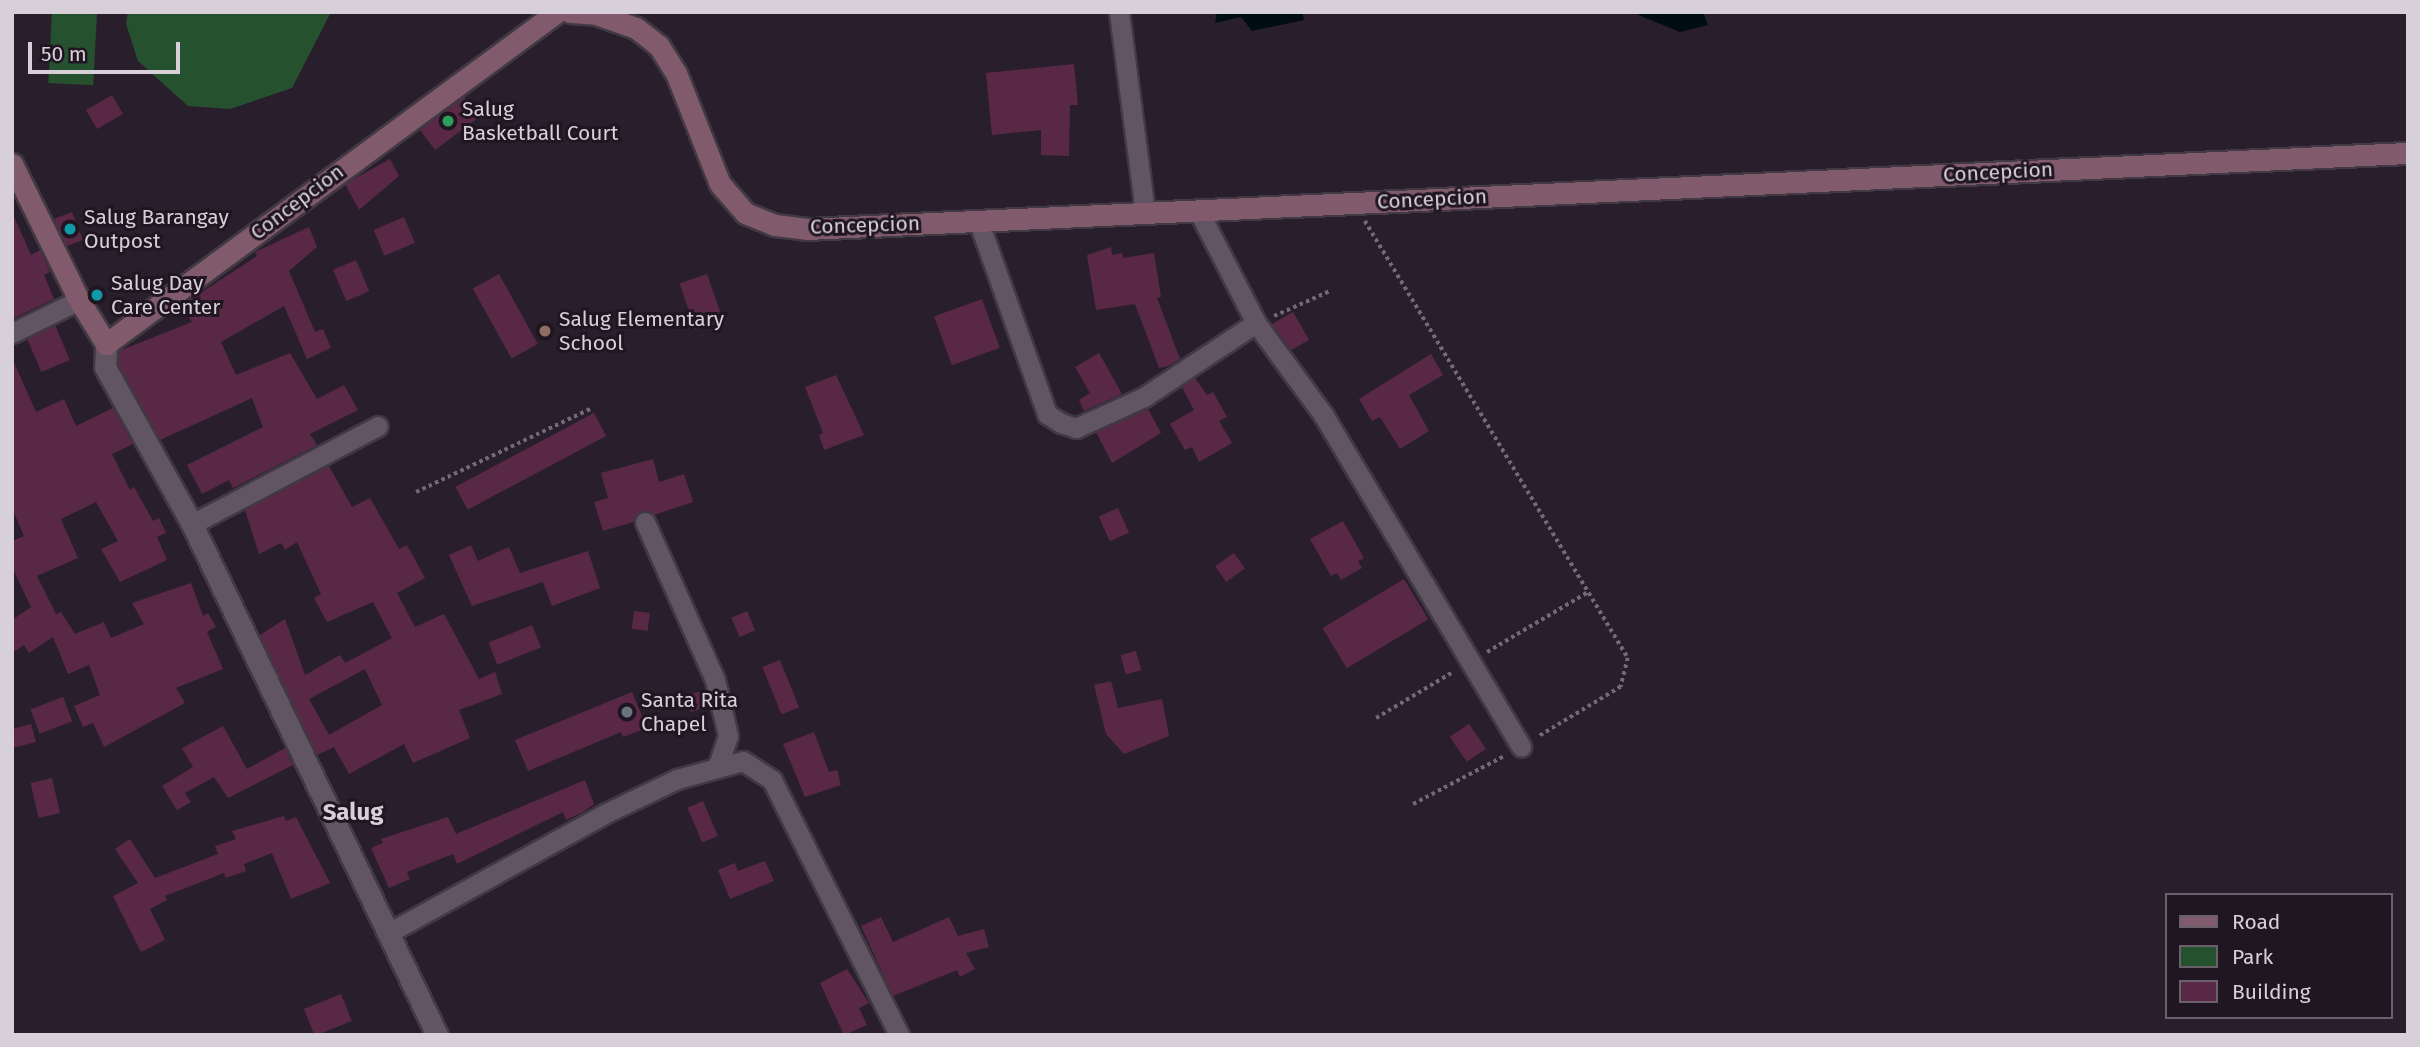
<!DOCTYPE html>
<html>
<head>
<meta charset="utf-8">
<style>
	body { margin:0 }
	#map { position:relative; width:2420px; height:1047px; overflow:hidden; background:#291f2c; font-family:"Fira Sans",sans-serif }
	div>[style] { position:absolute }
	[style*='--x'] { left:calc(var(--x)*1px); top:calc(var(--y)*1px); width:calc(var(--w)*1px); rotate:calc(var(--a)*1deg) }
	.green>* { inset:0; background:#26512f; transform-origin:0 0 }
	.water>* { inset:0; background:#000d13 }
	.building>* { inset:0; background:#5a2847; transform-origin:0 0 }
	.path>* { height:3.5px; margin-top:-1.75px; transform-origin:0; background:repeating-linear-gradient(90deg,#736a75 0 3.5px,transparent 0 7px) }
	.roads { filter:drop-shadow(2px 0 #413943) drop-shadow(-2px 0 #413943) drop-shadow(0 2px #413943) drop-shadow(0 -2px #413943) }
	.minor>* { height:19px; margin:-9.5px; padding:0 9.5px; transform-origin:9.5px; border-radius:9.5px; background:#615564 }
	.tertiary>* { height:21px; margin:-10.5px; padding:0 10.5px; transform-origin:10.5px; border-radius:10.5px; background:#615564 }
	.secondary>* { height:21px; margin:-10.5px; padding:0 10.5px; transform-origin:10.5px; border-radius:10.5px; background:#815b6c }
	.dots>* { width:19px; height:19px; translate:-50% -50%; box-sizing:border-box; border:4px solid #201622; border-radius:50% }
	span { translate:-50% -50%; white-space:nowrap; text-align:center; line-height:1.15; -webkit-text-stroke:6px #201622; paint-order:stroke }
	.poi-label { font-size:21px; color:#d7d0d8 }
	.left { translate:0 -50%; text-align:left }
	.street-label { font-size:21px; color:#d7d0d8 }
	.quarter-label { font-size:24px; color:#d7d0d8; font-weight:700 }
	.frame { position:absolute; inset:0; border:14px solid #d7d0d8; pointer-events:none }
	.legend { position:absolute; left:2165px; top:893px; width:228px; height:126px; box-sizing:border-box; background:#201622; border:2px solid #69606b; margin:0; padding:9px 12px; list-style:none; font-size:21px; color:#d7d0d8 }
	.legend li { display:flex; align-items:center; gap:14px; height:35px }
	.legend b { width:35px; border:2px solid #69606b }
	.scale { position:absolute; left:28px; top:42px; width:152px; height:32px; box-sizing:border-box; border:4px solid #d7d0d8; border-top:0; padding-left:9px; font-size:21px; line-height:24px; white-space:nowrap; color:#d7d0d8; -webkit-text-stroke:5px #201622; paint-order:stroke }
</style>
</head>
<body>
<div id="map">
	<div class="green">
		<i style="left:52px;top:12px;width:45px;height:71px;rotate:3deg"></i>
		<i style="clip-path:polygon(128px 12px,331px 12px,292px 88px,230px 109px,188px 106px,138px 61px,126px 24px)"></i>
	</div>
	<div class="water">
		<i style="clip-path:polygon(1217px 12px,1302px 12px,1304px 20px,1252px 31px,1241px 17px,1215px 23px)"></i>
		<i style="clip-path:polygon(1631px 12px,1703px 12px,1708px 25px,1680px 32px)"></i>
	</div>
	<div class="building">
		<i style="clip-path:polygon(1074px 64px,1078px 105px,1070px 105px,1069px 156px,1041px 155px,1041px 130px,992px 135px,986px 73px)"></i>
		<i style="left:112px;top:95px;width:22px;height:30px;rotate:60deg"></i>
		<i style="left:464px;top:97px;width:25px;height:55px;rotate:53deg"></i>
		<i style="clip-path:polygon(390px 159px,399px 176px,359px 210px,345px 184px)"></i>
		<i style="clip-path:polygon(12px 212px,31px 255px,40px 250px,50px 272px,44px 275px,54px 299px,12px 319px)"></i>
		<i style="left:72px;top:212px;width:30px;height:19px;rotate:69deg"></i>
		<i style="left:404px;top:217px;width:28px;height:33px;rotate:67deg"></i>
		<i style="clip-path:polygon(309px 227px,317px 247px,289px 271px,315px 332px,323px 329px,331px 348px,307px 359px,284px 306px,221px 342px,236px 375px,290px 353px,317px 399px,344px 385px,358px 410px,310px 434px,317px 445px,233px 488px,229px 480px,202px 494px,187px 465px,263px 427px,252px 398px,160px 440px,118px 364px,119px 351px,192px 322px,182px 305px,257px 256px,255px 252px)"></i>
		<i style="clip-path:polygon(1111px 247px,1112px 255px,1122px 253px,1123px 258px,1154px 253px,1161px 297px,1157px 298px,1180px 359px,1168px 366px,1159px 368px,1135px 304px,1096px 310px,1087px 255px)"></i>
		<i style="left:356px;top:260px;width:34px;height:25px;rotate:67deg"></i>
		<i style="left:499px;top:274px;width:80px;height:30px;rotate:61deg"></i>
		<i style="left:707px;top:274px;width:49px;height:29px;rotate:71deg"></i>
		<i style="left:982px;top:299px;width:52px;height:51px;rotate:70deg"></i>
		<i style="clip-path:polygon(1293px 312px,1309px 340px,1291px 350px,1272px 324px)"></i>
		<i style="left:55px;top:325px;width:38px;height:31px;rotate:67deg"></i>
		<i style="clip-path:polygon(1099px 353px,1122px 394px,1084px 411px,1079px 400px,1090px 393px,1075px 367px)"></i>
		<i style="clip-path:polygon(1431px 354px,1443px 375px,1409px 395px,1429px 431px,1400px 449px,1380px 417px,1372px 421px,1359px 399px)"></i>
		<i style="clip-path:polygon(12px 358px,36px 412px,64px 399px,76px 426px,113px 408px,133px 444px,112px 454px,130px 490px,134px 487px,153px 521px,159px 518px,166px 533px,157px 537px,167px 560px,120px 582px,101px 549px,118px 541px,96px 502px,61px 519px,78px 558px,37px 576px,56px 614px,61px 612px,75px 634px,104px 622px,111px 638px,144px 624px,132px 603px,191px 583px,203px 616px,208px 613px,216px 627px,207px 632px,223px 669px,176px 688px,185px 703px,104px 747px,93px 723px,83px 727px,74px 706px,100px 695px,89px 665px,68px 674px,53px 637px,29px 653px,24px 645px,12px 653px,12px 620px,31px 607px,12px 567px,12px 541px,24px 536px,12px 508px)"></i>
		<i style="clip-path:polygon(836px 375px,864px 435px,824px 450px,819px 435px,823px 433px,805px 387px)"></i>
		<i style="clip-path:polygon(1195px 378px,1207px 395px,1213px 392px,1227px 417px,1219px 421px,1232px 443px,1199px 462px,1192px 447px,1185px 450px,1170px 424px,1194px 410px,1182px 387px)"></i>
		<i style="clip-path:polygon(1148px 409px,1161px 433px,1112px 463px,1096px 432px)"></i>
		<i style="left:594px;top:413px;width:26px;height:157px;rotate:62deg"></i>
		<i style="clip-path:polygon(653px 459px,659px 482px,684px 474px,693px 502px,654px 515px,641px 511px,633px 522px,603px 531px,594px 502px,608px 498px,601px 473px)"></i>
		<i style="clip-path:polygon(evenodd,329px 466px,352px 507px,370px 498px,399px 549px,407px 545px,425px 578px,397px 593px,415px 627px,444px 614px,479px 679px,495px 672px,502px 694px,459px 710px,470px 738px,413px 763px,404px 744px,349px 774px,334px 747px,317px 755px,260px 635px,285px 619px,305px 675px,340px 655px,345px 663px,392px 638px,373px 602px,327px 622px,314px 598px,321px 594px,297px 542px,285px 550px,281px 543px,259px 554px,245px 510px,329px 466px,365px 669px,382px 705px,329px 735px,309px 699px,365px 669px)"></i>
		<i style="left:1118px;top:508px;width:27px;height:21px;rotate:66deg"></i>
		<i style="clip-path:polygon(1343px 521px,1364px 558px,1358px 561px,1362px 568px,1341px 580px,1337px 573px,1331px 576px,1310px 539px)"></i>
		<i style="clip-path:polygon(471px 545px,478px 561px,509px 547px,520px 573px,588px 551px,600px 588px,552px 606px,543px 582px,472px 606px,449px 555px)"></i>
		<i style="left:1234px;top:553px;width:19px;height:23px;rotate:55deg"></i>
		<i style="left:1404px;top:579px;width:47px;height:95px;rotate:59deg"></i>
		<i style="left:634px;top:611px;width:16px;height:18px;rotate:7deg"></i>
		<i style="left:747px;top:611px;width:21px;height:17px;rotate:67deg"></i>
		<i style="left:532px;top:625px;width:24px;height:47px;rotate:68deg"></i>
		<i style="left:1136px;top:651px;width:20px;height:16px;rotate:75deg"></i>
		<i style="left:780px;top:660px;width:51px;height:19px;rotate:68deg"></i>
		<i style="clip-path:polygon(1111px 681px,1118px 708px,1162px 699px,1169px 736px,1124px 754px,1106px 734px,1094px 685px)"></i>
		<i style="left:701px;top:691px;width:17px;height:16px;rotate:73deg"></i>
		<i style="clip-path:polygon(632px 692px,647px 728px,623px 737px,621px 732px,528px 771px,515px 740px)"></i>
		<i style="left:63px;top:697px;width:26px;height:35px;rotate:69deg"></i>
		<i style="clip-path:polygon(31px 724px,36px 742px,12px 748px,12px 729px)"></i>
		<i style="left:1469px;top:724px;width:30px;height:23px;rotate:56deg"></i>
		<i style="clip-path:polygon(223px 726px,247px 769px,285px 748px,293px 765px,228px 798px,214px 777px,185px 793px,191px 802px,177px 810px,162px 786px,193px 767px,182px 748px)"></i>
		<i style="clip-path:polygon(814px 732px,829px 772px,837px 770px,841px 785px,805px 797px,783px 744px)"></i>
		<i style="left:52px;top:778px;width:36px;height:22px;rotate:77deg"></i>
		<i style="clip-path:polygon(585px 780px,594px 804px,583px 812px,566px 820px,563px 812px,457px 864px,453px 854px,407px 872px,410px 879px,389px 888px,371px 848px,383px 843px,381px 839px,448px 817px,456px 834px)"></i>
		<i style="left:703px;top:801px;width:38px;height:17px;rotate:67deg"></i>
		<i style="clip-path:polygon(284px 816px,286px 821px,296px 817px,330px 883px,291px 899px,272px 853px,244px 864px,246px 871px,226px 878px,224px 873px,165px 896px,167px 900px,150px 909px,165px 940px,141px 952px,113px 896px,138px 883px,115px 849px,130px 839px,155px 878px,218px 854px,215px 846px,236px 839px,232px 831px)"></i>
		<i style="clip-path:polygon(765px 861px,774px 881px,730px 899px,718px 870px,735px 863px,738px 871px)"></i>
		<i style="clip-path:polygon(881px 917px,893px 942px,949px 917px,958px 936px,984px 929px,989px 947px,966px 953px,975px 969px,960px 977px,957px 970px,893px 996px,861px 926px)"></i>
		<i style="clip-path:polygon(847px 969px,869px 1003px,859px 1008px,867px 1025px,844px 1035px,820px 983px)"></i>
		<i style="left:341px;top:994px;width:29px;height:40px;rotate:68deg"></i>
	</div>
	<div class="path">
		<i style="--x:1365;--y:221;--w:510;--a:58.96"></i>
		<i style="--x:1628;--y:658;--w:30;--a:104"></i>
		<i style="--x:1621;--y:687;--w:97;--a:148.9"></i>
		<i style="--x:1274;--y:316;--w:61;--a:-24.1"></i>
		<i style="--x:416;--y:492;--w:193;--a:-25.5"></i>
		<i style="--x:1487;--y:652;--w:117;--a:-30.7"></i>
		<i style="--x:1376;--y:718;--w:90;--a:-30.9"></i>
		<i style="--x:1413;--y:804;--w:103;--a:-27.8"></i>
	</div>
	<div class="roads">
		<div class="minor">
			<i style="--x:1119;--y:12;--w:202;--a:82.6"></i>
			<i style="--x:1198;--y:210;--w:127;--a:62.8"></i>
			<i style="--x:1256;--y:323;--w:115;--a:53.8"></i>
			<i style="--x:1324;--y:416;--w:385;--a:59.2"></i>
			<i style="--x:978;--y:220;--w:206;--a:70.4"></i>
			<i style="--x:1047;--y:414;--w:17;--a:33"></i>
			<i style="--x:1061;--y:423;--w:16;--a:18"></i>
			<i style="--x:1076;--y:428;--w:75;--a:-24.5"></i>
			<i style="--x:1144;--y:397;--w:134;--a:-33.5"></i>
			<i style="--x:12;--y:333;--w:75;--a:-26.2"></i>
			<i style="--x:645;--y:522;--w:173;--a:66.1"></i>
			<i style="--x:715;--y:680;--w:57;--a:76.9"></i>
			<i style="--x:728;--y:736;--w:34;--a:109"></i>
			<i style="--x:192;--y:524;--w:210;--a:-27.8"></i>
			<i style="--x:388;--y:933;--w:249;--a:-28.8"></i>
			<i style="--x:606;--y:813;--w:79;--a:-25.6"></i>
			<i style="--x:677;--y:779;--w:68;--a:-15.3"></i>
			<i style="--x:743;--y:761;--w:35;--a:33"></i>
			<i style="--x:772;--y:780;--w:285;--a:63.5"></i>
		</div>
		<div class="tertiary">
			<i style="--x:106;--y:344;--w:23;--a:92"></i>
			<i style="--x:105;--y:367;--w:179;--a:61"></i>
			<i style="--x:192;--y:524;--w:567;--a:64.38"></i>
		</div>
		<div class="secondary">
			<i style="--x:570;--y:12;--w:26;--a:4"></i>
			<i style="--x:596;--y:14;--w:42;--a:19.3"></i>
			<i style="--x:636;--y:28;--w:29;--a:38"></i>
			<i style="--x:659;--y:46;--w:32;--a:58"></i>
			<i style="--x:676;--y:73;--w:119;--a:68.4"></i>
			<i style="--x:720;--y:184;--w:38;--a:49"></i>
			<i style="--x:745;--y:213;--w:32;--a:22"></i>
			<i style="--x:775;--y:225;--w:32;--a:7"></i>
			<i style="--x:807;--y:229;--w:1603;--a:-2.72"></i>
			<i style="--x:12;--y:164;--w:152;--a:63.8"></i>
			<i style="--x:79;--y:300;--w:52;--a:58.5"></i>
			<i style="--x:106;--y:344;--w:560;--a:-36.36"></i>
		</div>
	</div>
	<div class="dots">
		<i style="left:448px;top:121px;background:#2e9e5b"></i>
		<i style="left:70px;top:229px;background:#0f9aa8"></i>
		<i style="left:97px;top:295px;background:#0f9aa8"></i>
		<i style="left:545px;top:331px;background:#8d6e63"></i>
		<i style="left:627px;top:712px;background:#6b7280"></i>
	</div>
	<div class="poi-label">
		<span class="left" style="left:462px;top:121px">Salug<br>Basketball Court</span>
		<span class="left" style="left:84px;top:229px">Salug Barangay<br>Outpost</span>
		<span class="left" style="left:111px;top:295px">Salug Day<br>Care Center</span>
		<span class="left" style="left:559px;top:331px">Salug Elementary<br>School</span>
		<span class="left" style="left:641px;top:712px">Santa Rita<br>Chapel</span>
	</div>
	<div class="street-label">
		<span style="left:1998px;top:172px;rotate:-3deg">Concepcion</span>
		<span style="left:1432px;top:199px;rotate:-3deg">Concepcion</span>
		<span style="left:297px;top:202px;rotate:-37deg">Concepcion</span>
		<span style="left:865px;top:225px;rotate:-2deg">Concepcion</span>
	</div>
	<div class="quarter-label">
		<span style="left:353px;top:813px">Salug</span>
	</div>
	<div class="frame"></div>
	<ul class="legend">
	<li><b style="height:9px;background:#815b6c"></b>Road</li>
	<li><b style="height:19px;background:#26512f"></b>Park</li>
	<li><b style="height:19px;background:#5a2847"></b>Building</li>
	</ul>
	<div class="scale">50 m</div>
</div>
</body>
</html>
